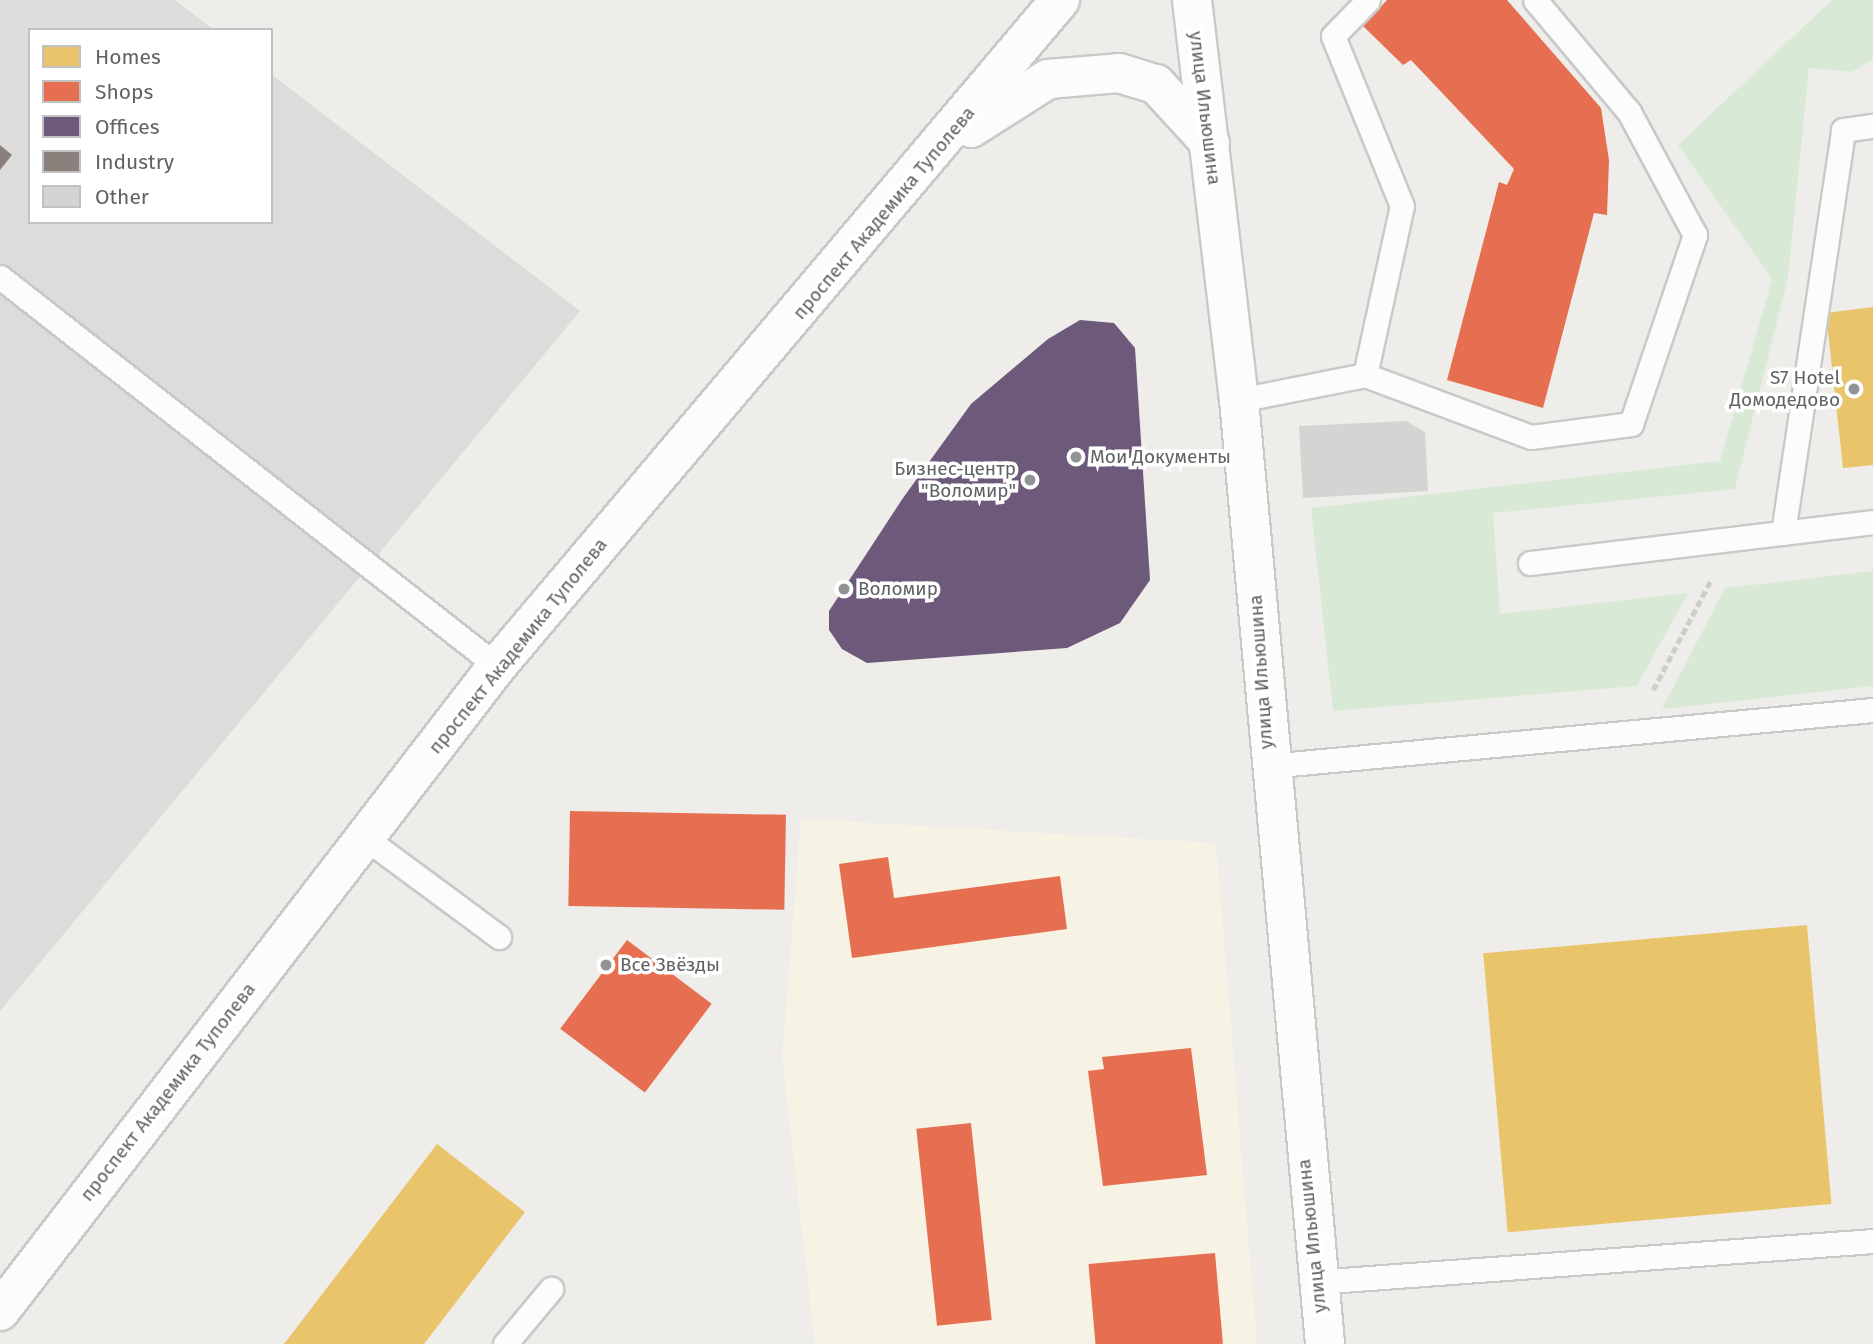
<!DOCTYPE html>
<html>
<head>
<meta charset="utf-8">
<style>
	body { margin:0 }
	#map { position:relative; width:1873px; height:1344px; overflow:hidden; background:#eeedea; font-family:"Fira Sans",sans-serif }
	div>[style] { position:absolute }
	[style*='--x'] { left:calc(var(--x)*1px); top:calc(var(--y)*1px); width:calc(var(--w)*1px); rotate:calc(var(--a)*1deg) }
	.commercial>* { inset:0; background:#f6f2e4 }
	.industrial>* { inset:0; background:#dedcda }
	.green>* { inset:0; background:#d8ead6 }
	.homes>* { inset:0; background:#e9c46a; transform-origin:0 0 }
	.shops>* { inset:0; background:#e76f51; transform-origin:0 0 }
	.offices>* { inset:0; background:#6d597a }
	.industry>* { inset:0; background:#8a817c }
	.building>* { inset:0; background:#d5d4d3 }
	.path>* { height:4.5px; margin-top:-2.25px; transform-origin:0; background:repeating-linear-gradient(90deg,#cacecc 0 7px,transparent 0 10.5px) }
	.roads { filter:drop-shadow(2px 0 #c9c9c9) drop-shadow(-2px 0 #c9c9c9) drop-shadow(0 2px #c9c9c9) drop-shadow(0 -2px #c9c9c9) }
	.service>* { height:23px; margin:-11.5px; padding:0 11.5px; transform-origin:11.5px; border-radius:11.5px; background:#fcfcfc }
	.minor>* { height:38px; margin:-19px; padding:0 19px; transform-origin:19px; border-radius:19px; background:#fcfcfc }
	.secondary>* { height:38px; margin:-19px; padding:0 19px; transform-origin:19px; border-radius:19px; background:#fcfcfc }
	.dots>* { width:19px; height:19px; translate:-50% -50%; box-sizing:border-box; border:4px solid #fff; border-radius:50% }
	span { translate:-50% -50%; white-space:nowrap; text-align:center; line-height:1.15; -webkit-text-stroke:7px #fff; paint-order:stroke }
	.street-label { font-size:19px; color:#5f6367 }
	.poi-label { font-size:19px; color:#5f6367 }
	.right { translate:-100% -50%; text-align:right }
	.left { translate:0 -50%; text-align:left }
	.legend { position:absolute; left:28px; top:28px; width:245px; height:196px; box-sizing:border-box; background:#fff; border:2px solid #bfc1c2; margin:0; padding:9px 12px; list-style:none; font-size:21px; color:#5f6367 }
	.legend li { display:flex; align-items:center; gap:14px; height:35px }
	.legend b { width:35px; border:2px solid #bfc1c2 }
</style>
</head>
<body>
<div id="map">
	<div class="commercial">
		<i style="clip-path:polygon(801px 819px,1216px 843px,1257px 1344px,815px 1344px,782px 1057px)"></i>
	</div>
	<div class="industrial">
		<i style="clip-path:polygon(0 0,175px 0,214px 30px,30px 30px,30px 222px,271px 222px,271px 74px,580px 311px,0 1011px)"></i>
	</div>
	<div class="green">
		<i style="clip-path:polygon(1832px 0,1873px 0,1873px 59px,1852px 72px,1809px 68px,1788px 278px,1735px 489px,1493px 513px,1500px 614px,1688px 593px,1637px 686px,1333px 711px,1311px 508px,1720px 461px,1772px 279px,1678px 145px)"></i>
		<i style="clip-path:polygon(1873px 571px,1873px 686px,1662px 709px,1725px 588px)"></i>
	</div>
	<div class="homes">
		<i style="clip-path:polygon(1873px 307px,1873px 465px,1843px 468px,1826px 313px)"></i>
		<i style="left:1807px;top:925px;width:280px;height:325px;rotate:85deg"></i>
		<i style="clip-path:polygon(437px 1144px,525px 1212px,424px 1344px,284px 1344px)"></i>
	</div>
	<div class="shops">
		<i style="clip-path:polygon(1387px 0,1507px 0,1601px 108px,1609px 160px,1607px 215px,1594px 213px,1543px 408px,1447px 380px,1499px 182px,1507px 185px,1514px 169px,1411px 60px,1403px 65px,1363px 26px)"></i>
		<i style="left:570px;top:811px;width:216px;height:95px;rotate:1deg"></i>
		<i style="clip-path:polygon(888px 857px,894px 898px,1060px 876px,1067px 929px,852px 958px,839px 864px)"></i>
		<i style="left:627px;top:940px;width:106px;height:111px;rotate:37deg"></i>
		<i style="clip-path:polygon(1191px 1048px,1207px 1175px,1103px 1186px,1088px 1071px,1104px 1069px,1102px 1057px)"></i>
		<i style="left:971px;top:1123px;width:198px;height:55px;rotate:84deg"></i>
		<i style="left:1215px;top:1253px;width:91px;height:127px;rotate:85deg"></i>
	</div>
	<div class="offices">
		<i style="clip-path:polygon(1080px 320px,1114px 323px,1135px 348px,1150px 580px,1120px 623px,1067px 648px,867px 663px,842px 649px,829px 630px,829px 611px,903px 498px,971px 404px,1048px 339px)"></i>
	</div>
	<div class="industry">
		<i style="clip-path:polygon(0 145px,12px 155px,0 170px)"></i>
	</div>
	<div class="building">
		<i style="clip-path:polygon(1406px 421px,1425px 432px,1428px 491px,1303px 498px,1299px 426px)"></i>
	</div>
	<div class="path">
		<i style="--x:1653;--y:690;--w:124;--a:-62.2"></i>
	</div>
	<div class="roads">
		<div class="service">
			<i style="--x:0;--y:277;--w:631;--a:38.05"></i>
			<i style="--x:1365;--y:375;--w:173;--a:-77.7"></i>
			<i style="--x:1402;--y:206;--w:183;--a:-112.1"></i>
			<i style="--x:1333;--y:36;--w:50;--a:-45.8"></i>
			<i style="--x:1239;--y:400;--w:128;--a:-11.2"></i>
			<i style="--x:1365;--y:375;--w:177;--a:20.5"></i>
			<i style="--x:1531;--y:437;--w:101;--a:-7.4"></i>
			<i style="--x:1631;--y:424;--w:200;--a:-71.3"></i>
			<i style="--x:1695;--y:235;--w:140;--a:-118.2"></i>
			<i style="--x:1629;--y:112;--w:146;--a:-130"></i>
			<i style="--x:1783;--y:533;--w:407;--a:-81.5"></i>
			<i style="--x:1843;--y:130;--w:30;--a:-8"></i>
			<i style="--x:1530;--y:563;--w:345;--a:-6.8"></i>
			<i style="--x:1268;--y:766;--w:608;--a:-5.29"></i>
			<i style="--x:364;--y:837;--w:168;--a:36.5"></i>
			<i style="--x:1315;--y:1282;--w:560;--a:-4.2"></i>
			<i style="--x:505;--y:1344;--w:72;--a:-50.1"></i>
		</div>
		<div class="minor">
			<i style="--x:1192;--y:0;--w:403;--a:83.3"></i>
			<i style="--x:1239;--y:400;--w:948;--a:84.79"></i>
		</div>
		<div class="secondary">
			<i style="--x:971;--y:128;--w:91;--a:-32.5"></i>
			<i style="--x:1048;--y:79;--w:71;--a:-4.8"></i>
			<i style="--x:1119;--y:73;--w:39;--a:17"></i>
			<i style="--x:1156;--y:84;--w:80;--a:47.5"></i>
			<i style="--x:0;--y:1311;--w:814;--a:-52.38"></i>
			<i style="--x:497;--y:666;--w:872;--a:-49.79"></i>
		</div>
	</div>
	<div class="dots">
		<i style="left:1854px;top:389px;background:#919395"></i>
		<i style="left:1076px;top:457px;background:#919395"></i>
		<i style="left:1030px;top:480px;background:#919395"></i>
		<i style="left:844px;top:589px;background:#919395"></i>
		<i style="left:606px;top:965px;background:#919395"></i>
	</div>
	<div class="street-label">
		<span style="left:1205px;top:108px;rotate:83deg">улица Ильюшина</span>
		<span style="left:884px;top:213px;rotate:-50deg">проспект Академика Туполева</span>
		<span style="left:518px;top:646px;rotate:-51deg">проспект Академика Туполева</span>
		<span style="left:1261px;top:672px;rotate:-94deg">улица Ильюшина</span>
		<span style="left:168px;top:1092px;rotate:-52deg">проспект Академика Туполева</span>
		<span style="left:1312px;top:1236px;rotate:-96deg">улица Ильюшина</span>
	</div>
	<div class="poi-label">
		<span class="right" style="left:1840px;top:389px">S7 Hotel<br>Домодедово</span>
		<span class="left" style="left:1090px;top:457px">Мои Документы</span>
		<span class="right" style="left:1016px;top:480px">Бизнес-центр<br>"Воломир"</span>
		<span class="left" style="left:858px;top:589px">Воломир</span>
		<span class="left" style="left:620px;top:965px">Все Звёзды</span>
	</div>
	<ul class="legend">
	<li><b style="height:19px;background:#e9c46a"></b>Homes</li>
	<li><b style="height:19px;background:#e76f51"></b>Shops</li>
	<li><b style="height:19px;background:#6d597a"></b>Offices</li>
	<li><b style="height:19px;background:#8a817c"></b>Industry</li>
	<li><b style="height:19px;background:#d5d4d3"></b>Other</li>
	</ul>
</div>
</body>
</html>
